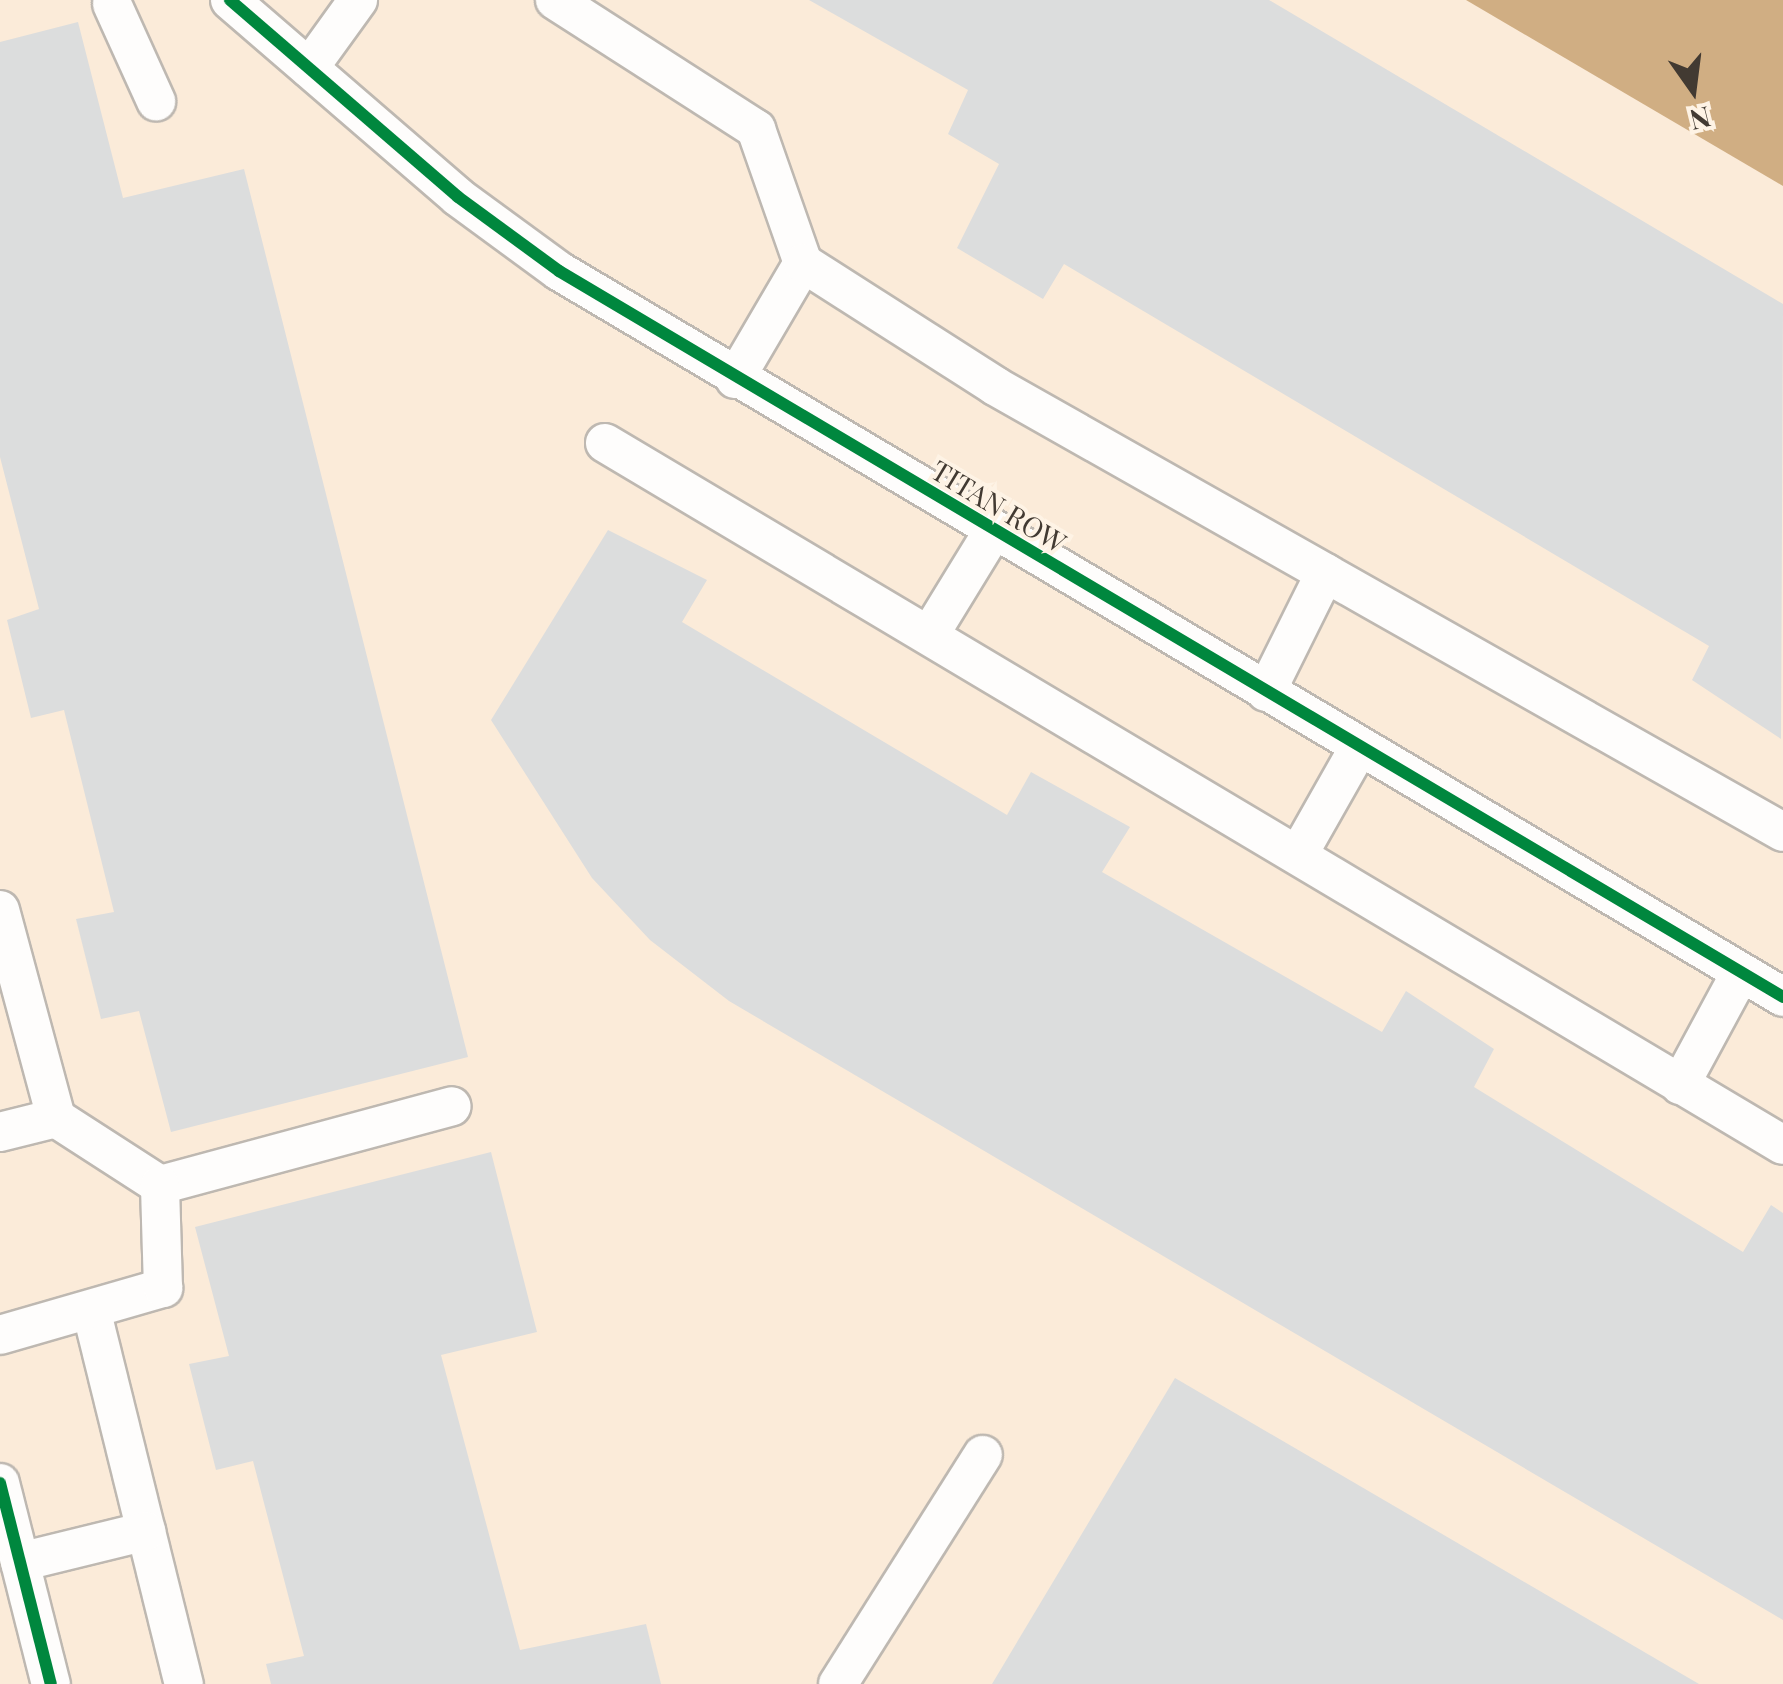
<!DOCTYPE html>
<html>
<head>
<meta charset="utf-8">
<style>
	body { margin:0 }
	#map { position:relative; width:1783px; height:1684px; overflow:hidden; background:#f8f2eb; font-family:"Playfair Display",serif }
	div>[style] { position:absolute }
	[style*='--x'] { left:calc(var(--x)*1px); top:calc(var(--y)*1px); width:calc(var(--w)*1px); rotate:calc(var(--a)*1deg) }
	.built>* { inset:0; background:#fbebd9; transform-origin:0 0 }
	.water>* { inset:0; background:#d0ae83 }
	.building>* { inset:0; background:#dcdddd }
	.roads { filter:drop-shadow(2px 0 #beb8b1) drop-shadow(-2px 0 #beb8b1) drop-shadow(0 2px #beb8b1) drop-shadow(0 -2px #beb8b1) }
	.minor>* { height:38px; margin:-19px; padding:0 19px; transform-origin:19px; border-radius:19px; background:#fefdfc }
	.cycleway>* { height:12px; margin:-6px; padding:0 6px; transform-origin:6px; border-radius:6px; background:#00873e }
	span { translate:-50% -50%; white-space:nowrap; text-align:center; line-height:1.15; -webkit-text-stroke:8px #fef3e5; paint-order:stroke }
	.street-label { font-size:28px; color:#423a32 }
	.north { position:absolute; left:1643px; top:40px; width:100px; height:100px; -webkit-text-stroke:8px #fef3e5; paint-order:stroke; rotate:166deg; font-size:28px; font-weight:700; line-height:40px; text-align:center; color:#423a32 }
	.north::after { content:''; display:block; margin:auto; width:35px; height:45px; background:#423a32; clip-path:polygon(50% 0,100% 100%,50% 72%,0 100%) }
</style>
</head>
<body>
<div id="map">
	<div class="built">
		<i style="left:0;top:0;width:1783px;height:1684px"></i>
	</div>
	<div class="water">
		<i style="clip-path:polygon(1466px 0,1783px 0,1783px 186px)"></i>
	</div>
	<div class="building">
		<i style="clip-path:polygon(809px 0,1269px 0,1783px 304px,1781px 739px,1692px 680px,1709px 646px,1064px 264px,1043px 299px,957px 248px,999px 164px,948px 134px,968px 90px)"></i>
		<i style="clip-path:polygon(78px 22px,123px 198px,244px 169px,468px 1057px,171px 1132px,139px 1011px,101px 1019px,76px 919px,114px 912px,64px 710px,31px 718px,7px 620px,39px 609px,0 457px,0 42px)"></i>
		<i style="clip-path:polygon(608px 530px,707px 580px,682px 622px,1007px 815px,1031px 772px,1130px 827px,1102px 872px,1382px 1032px,1406px 991px,1494px 1049px,1474px 1087px,1743px 1252px,1771px 1205px,1783px 1213px,1783px 1620px,729px 1001px,650px 940px,592px 878px,491px 720px)"></i>
		<i style="clip-path:polygon(491px 1152px,537px 1332px,441px 1355px,520px 1650px,646px 1624px,661px 1684px,271px 1684px,266px 1664px,304px 1656px,253px 1461px,216px 1470px,189px 1364px,229px 1356px,195px 1227px)"></i>
		<i style="clip-path:polygon(1175px 1378px,1699px 1684px,992px 1684px)"></i>
	</div>
	<div class="roads">
		<div class="minor">
			<i style="--x:230;--y:0;--w:301;--a:40.8"></i>
			<i style="--x:458;--y:197;--w:125;--a:36.2"></i>
			<i style="--x:559;--y:271;--w:1423;--a:30.67"></i>
			<i style="--x:555;--y:0;--w:239;--a:32.7"></i>
			<i style="--x:756;--y:129;--w:142;--a:70.7"></i>
			<i style="--x:112;--y:4;--w:107;--a:65.6"></i>
			<i style="--x:309;--y:68;--w:84;--a:-54.2"></i>
			<i style="--x:735;--y:379;--w:134;--a:-59.6"></i>
			<i style="--x:803;--y:263;--w:228;--a:32.6"></i>
			<i style="--x:995;--y:386;--w:905;--a:29.51"></i>
			<i style="--x:605;--y:443;--w:1371;--a:30.79"></i>
			<i style="--x:930;--y:634;--w:121;--a:-58.5"></i>
			<i style="--x:1266;--y:692;--w:133;--a:-63.6"></i>
			<i style="--x:1298;--y:855;--w:124;--a:-60.5"></i>
			<i style="--x:0;--y:910;--w:215;--a:74.9"></i>
			<i style="--x:56;--y:1118;--w:58;--a:166"></i>
			<i style="--x:1680;--y:1085;--w:128;--a:-61.6"></i>
			<i style="--x:56;--y:1118;--w:124;--a:32.8"></i>
			<i style="--x:160;--y:1185;--w:302;--a:-15.1"></i>
			<i style="--x:92;--y:1313;--w:382;--a:76.1"></i>
			<i style="--x:0;--y:1335;--w:170;--a:-16.1"></i>
			<i style="--x:163;--y:1288;--w:103;--a:-91.7"></i>
			<i style="--x:0;--y:1483;--w:207;--a:75.8"></i>
			<i style="--x:20;--y:1562;--w:130;--a:-13.8"></i>
			<i style="--x:838;--y:1684;--w:271;--a:-57.7"></i>
		</div>
	</div>
	<div class="cycleway">
		<i style="--x:230;--y:0;--w:301;--a:40.8"></i>
		<i style="--x:458;--y:197;--w:125;--a:36.2"></i>
		<i style="--x:559;--y:271;--w:1423;--a:30.67"></i>
		<i style="--x:0;--y:1483;--w:207;--a:75.8"></i>
	</div>
	<div class="street-label">
		<span style="left:999px;top:506px;rotate:31deg">TITAN ROW</span>
	</div>
	<div class="north">N</div>
</div>
</body>
</html>
